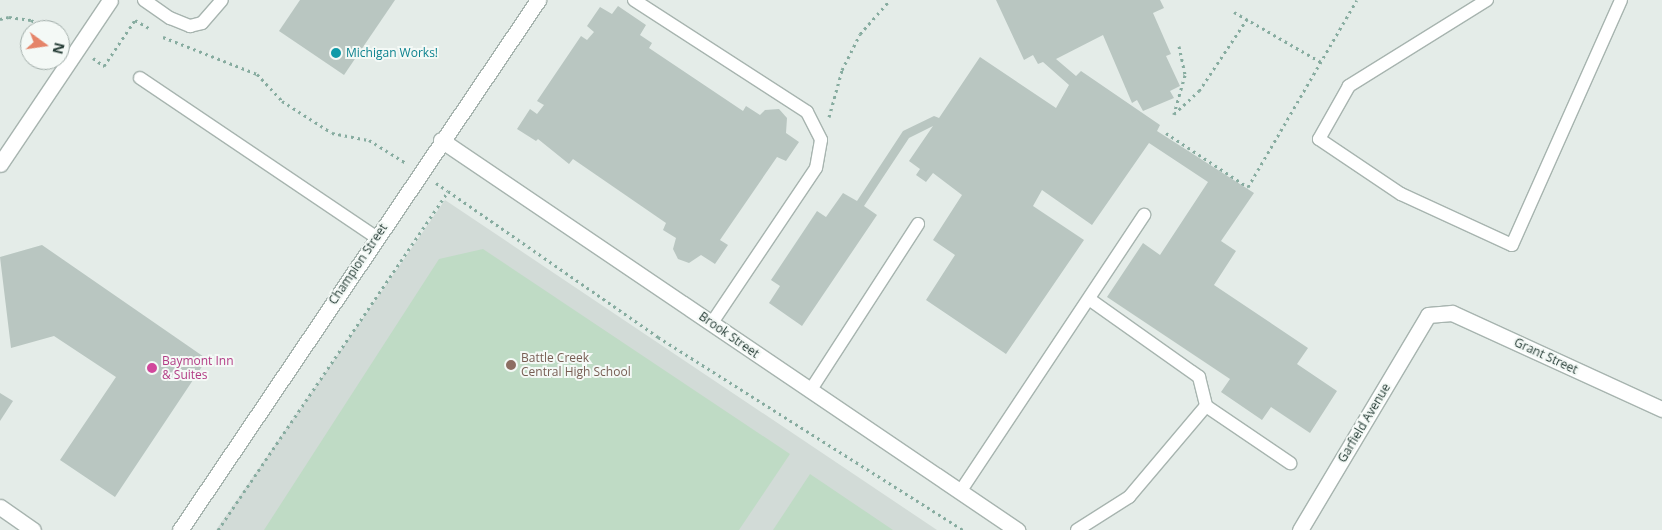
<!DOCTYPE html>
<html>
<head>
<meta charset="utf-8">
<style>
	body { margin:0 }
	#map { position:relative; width:1662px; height:530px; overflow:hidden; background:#e4ece8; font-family:"Open Sans",sans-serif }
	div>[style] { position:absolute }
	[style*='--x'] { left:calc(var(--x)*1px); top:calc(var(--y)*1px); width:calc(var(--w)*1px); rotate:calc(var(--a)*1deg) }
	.built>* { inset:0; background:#d2dbd7 }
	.green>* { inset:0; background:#bfdbc5 }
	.building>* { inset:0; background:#b9c6c1 }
	.path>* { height:3px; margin-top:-1.5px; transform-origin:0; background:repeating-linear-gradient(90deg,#87aca0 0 2.5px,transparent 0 6.5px) }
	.roads { filter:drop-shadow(1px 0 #a7b4af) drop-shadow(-1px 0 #a7b4af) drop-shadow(0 1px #a7b4af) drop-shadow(0 -1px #a7b4af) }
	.service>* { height:12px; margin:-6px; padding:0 6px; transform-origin:6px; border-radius:6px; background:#fff }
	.minor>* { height:15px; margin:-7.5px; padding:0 7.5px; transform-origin:7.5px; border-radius:7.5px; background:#fff }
	.tertiary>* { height:15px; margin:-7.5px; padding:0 7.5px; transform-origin:7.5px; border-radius:7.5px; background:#fff }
	.dots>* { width:14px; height:14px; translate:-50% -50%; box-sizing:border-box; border:2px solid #f4f9f6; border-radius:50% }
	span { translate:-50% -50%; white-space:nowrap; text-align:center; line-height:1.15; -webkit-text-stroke:4px #f4f9f6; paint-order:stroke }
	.culture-label { font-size:12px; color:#0d838f }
	.left { translate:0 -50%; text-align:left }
	.street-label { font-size:12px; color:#253c35 }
	.education-label { font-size:12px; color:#785e54 }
	.hotel-label { font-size:12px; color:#b23c85 }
	.north { position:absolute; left:20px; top:20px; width:50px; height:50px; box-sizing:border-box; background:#f4f9f6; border:1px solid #a1ada9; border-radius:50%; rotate:104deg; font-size:14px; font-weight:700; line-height:20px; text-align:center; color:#253c35 }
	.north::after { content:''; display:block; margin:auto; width:18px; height:22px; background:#e58469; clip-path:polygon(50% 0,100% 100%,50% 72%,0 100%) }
</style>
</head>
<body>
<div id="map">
	<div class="built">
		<i style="clip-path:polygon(445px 200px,937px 530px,216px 530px)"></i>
	</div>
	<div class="green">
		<i style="clip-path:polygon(483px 249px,790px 454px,739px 530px,264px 530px,439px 259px)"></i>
		<i style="clip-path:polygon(810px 474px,893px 530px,773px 530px)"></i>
	</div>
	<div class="building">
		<i style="clip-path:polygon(300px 0,395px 0,344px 75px,279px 31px)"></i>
		<i style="clip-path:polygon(996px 0,1160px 0,1164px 8px,1153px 13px,1171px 54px,1166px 56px,1180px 86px,1170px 91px,1174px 98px,1143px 111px,1137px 100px,1132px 103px,1103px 35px,1056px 59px,1076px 76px,1081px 71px,1160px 125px,1157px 131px,1254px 193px,1221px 241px,1236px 251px,1214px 285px,1308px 348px,1297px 364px,1337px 391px,1310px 433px,1271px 407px,1262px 420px,1221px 392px,1230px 379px,1107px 297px,1143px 243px,1160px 255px,1208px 182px,1149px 143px,1092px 225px,1042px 190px,1033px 206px,1084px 240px,1006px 354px,926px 300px,955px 255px,933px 240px,962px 195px,933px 173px,926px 182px,916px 175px,920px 169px,909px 161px,933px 126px,909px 138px,864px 206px,877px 215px,802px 326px,769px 303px,780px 286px,771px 280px,817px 211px,826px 217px,843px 193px,857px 201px,903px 131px,934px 116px,939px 118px,980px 57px,1056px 108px,1069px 85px,1043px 62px,1038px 64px,1033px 55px,1024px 60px)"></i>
		<i style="clip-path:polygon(618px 6px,646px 25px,640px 35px,652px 43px,649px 48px,743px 111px,746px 106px,760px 115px,765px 110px,779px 109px,787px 118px,786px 133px,799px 142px,786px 161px,777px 157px,720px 240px,728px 245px,715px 264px,701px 255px,689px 263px,678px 259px,673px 249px,676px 238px,663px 230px,666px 223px,573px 159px,569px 164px,538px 139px,536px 141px,517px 129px,530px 109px,537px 114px,544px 105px,537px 101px,581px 36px,587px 40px,594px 32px,587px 26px,600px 7px,612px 14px)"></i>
		<i style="clip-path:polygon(42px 245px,207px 359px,115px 497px,60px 460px,116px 377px,54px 336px,11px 348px,0 257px)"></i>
		<i style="clip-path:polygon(0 393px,13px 401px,0 421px)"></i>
	</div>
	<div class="path">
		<i style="--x:1234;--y:12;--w:100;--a:29.9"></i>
		<i style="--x:0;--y:19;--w:9;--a:-13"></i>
		<i style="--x:9;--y:17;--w:22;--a:8"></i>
		<i style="--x:31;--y:20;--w:21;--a:29"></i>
		<i style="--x:163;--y:37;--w:101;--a:21.5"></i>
		<i style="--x:257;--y:74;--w:37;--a:47"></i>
		<i style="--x:282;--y:101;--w:59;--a:32.6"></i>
		<i style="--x:332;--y:133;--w:38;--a:11"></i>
		<i style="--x:369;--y:140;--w:44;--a:31.9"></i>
		<i style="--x:1179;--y:46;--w:30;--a:78"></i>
		<i style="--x:1185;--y:75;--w:41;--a:105.8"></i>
		<i style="--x:1174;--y:114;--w:34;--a:-43"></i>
		<i style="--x:1199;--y:91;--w:87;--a:-56.3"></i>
		<i style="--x:93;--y:58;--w:14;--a:36"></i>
		<i style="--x:104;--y:66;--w:55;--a:-56"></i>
		<i style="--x:135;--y:20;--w:16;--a:30"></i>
		<i style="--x:829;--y:117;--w:49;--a:-74.5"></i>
		<i style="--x:842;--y:70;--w:40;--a:-63.4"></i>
		<i style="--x:860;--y:34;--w:45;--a:-48.6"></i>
		<i style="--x:1166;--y:133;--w:98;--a:33.4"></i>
		<i style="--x:1248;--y:187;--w:216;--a:-59.8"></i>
		<i style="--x:436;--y:183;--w:14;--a:34"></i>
		<i style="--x:218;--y:530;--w:410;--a:-55.8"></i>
		<i style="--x:448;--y:191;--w:256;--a:34.8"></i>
		<i style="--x:658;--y:337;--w:361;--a:32.3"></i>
	</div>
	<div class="roads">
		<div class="service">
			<i style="--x:144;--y:0;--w:32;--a:35"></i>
			<i style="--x:170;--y:18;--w:22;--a:22"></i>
			<i style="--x:190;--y:26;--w:12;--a:-14"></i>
			<i style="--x:202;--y:23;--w:30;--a:-49"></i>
			<i style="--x:634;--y:0;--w:206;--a:32.9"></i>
			<i style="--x:807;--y:112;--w:31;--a:63"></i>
			<i style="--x:821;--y:140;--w:28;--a:100"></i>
			<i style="--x:816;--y:168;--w:187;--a:123.9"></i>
			<i style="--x:1487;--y:0;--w:163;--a:148.1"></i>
			<i style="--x:1349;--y:86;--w:61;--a:119.5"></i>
			<i style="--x:1319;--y:139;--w:99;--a:33.9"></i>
			<i style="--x:1401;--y:194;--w:122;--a:24.7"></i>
			<i style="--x:1512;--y:245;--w:268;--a:-66"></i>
			<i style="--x:140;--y:78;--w:285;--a:34"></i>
			<i style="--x:1089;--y:299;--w:135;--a:35.3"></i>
			<i style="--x:1199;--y:377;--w:30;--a:76"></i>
			<i style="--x:1206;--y:406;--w:102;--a:34.2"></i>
			<i style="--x:810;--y:391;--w:199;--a:-57.1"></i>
			<i style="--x:960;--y:492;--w:333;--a:-56.4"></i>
			<i style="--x:1077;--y:530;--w:62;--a:-32.4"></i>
			<i style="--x:1129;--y:497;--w:119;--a:-49.8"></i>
		</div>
		<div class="minor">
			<i style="--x:441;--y:140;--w:696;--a:34.1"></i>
			<i style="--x:0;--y:507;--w:40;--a:34.9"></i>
			<i style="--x:180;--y:530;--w:640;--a:-55.96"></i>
			<i style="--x:1300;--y:530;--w:250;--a:-59.2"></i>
			<i style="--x:1428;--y:315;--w:24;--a:-5"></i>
			<i style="--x:1452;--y:313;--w:231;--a:24.6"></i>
		</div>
		<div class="tertiary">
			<i style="--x:0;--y:164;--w:197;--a:-56.1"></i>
		</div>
	</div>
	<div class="dots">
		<i style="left:336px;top:53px;background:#0f9aa8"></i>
		<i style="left:511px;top:365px;background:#8d6e63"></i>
		<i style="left:152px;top:368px;background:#d1479c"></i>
	</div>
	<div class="culture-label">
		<span class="left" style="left:346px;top:53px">Michigan Works!</span>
	</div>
	<div class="street-label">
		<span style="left:358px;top:264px;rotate:-56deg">Champion Street</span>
		<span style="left:729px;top:335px;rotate:35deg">Brook Street</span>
		<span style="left:1546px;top:356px;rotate:25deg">Grant Street</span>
		<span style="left:1364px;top:423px;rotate:-59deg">Garfield Avenue</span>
	</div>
	<div class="education-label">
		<span class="left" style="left:521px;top:365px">Battle Creek<br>Central High School</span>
	</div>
	<div class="hotel-label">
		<span class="left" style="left:162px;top:368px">Baymont Inn<br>&amp; Suites</span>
	</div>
	<div class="north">N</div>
</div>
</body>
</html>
